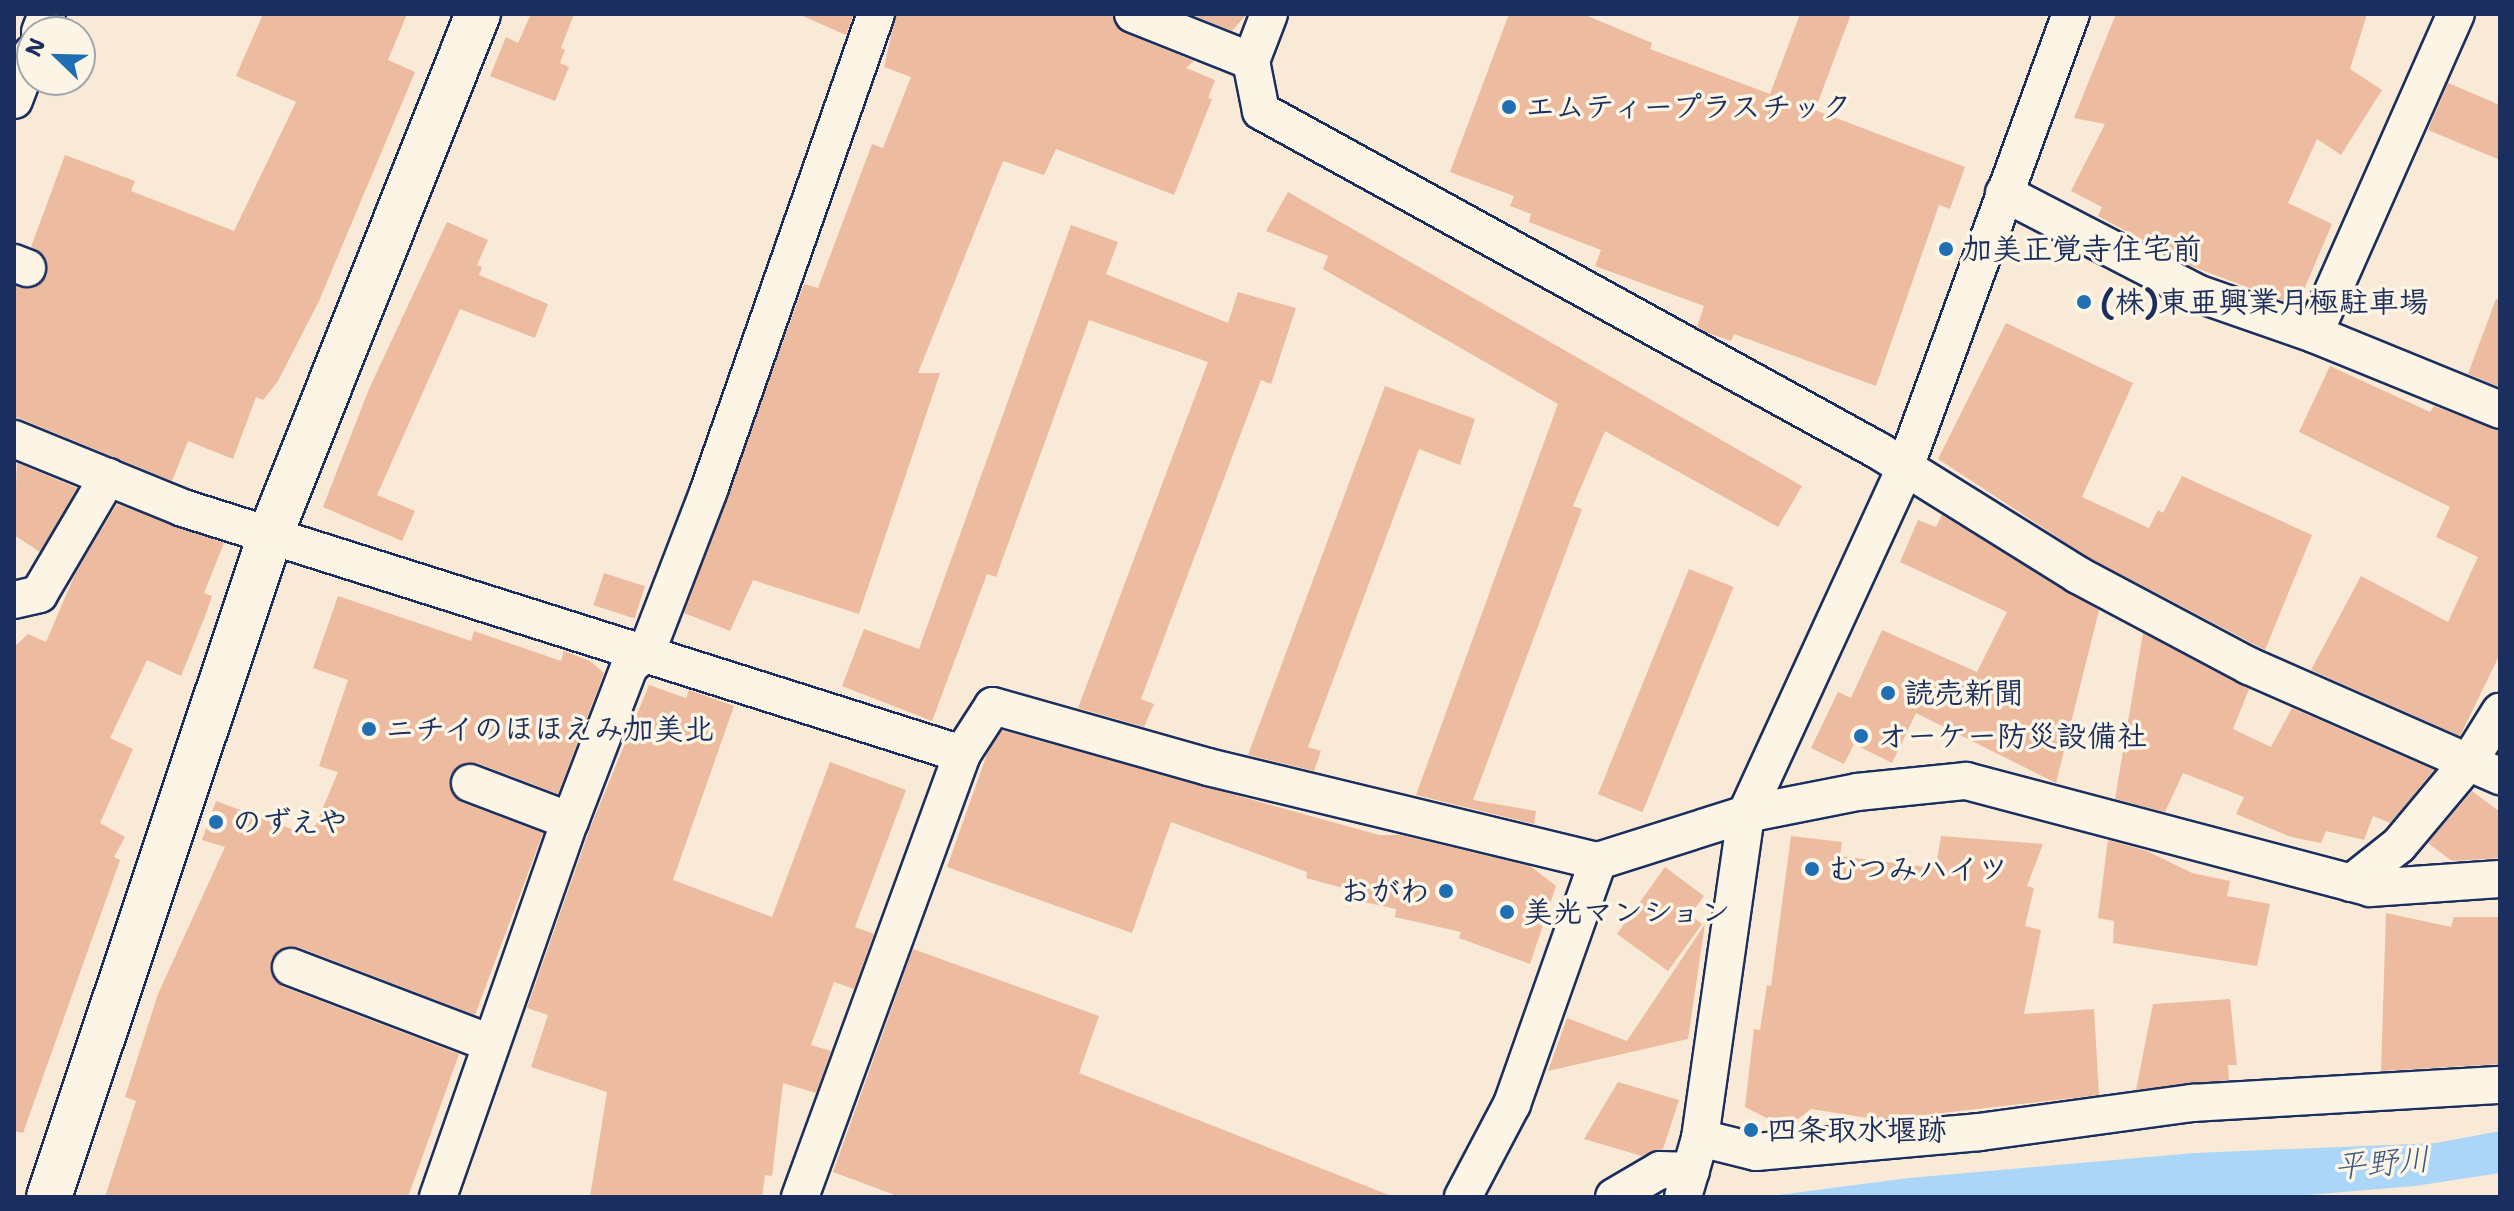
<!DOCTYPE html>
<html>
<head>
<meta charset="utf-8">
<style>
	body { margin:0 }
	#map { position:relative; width:2514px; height:1211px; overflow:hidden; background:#f9e9d7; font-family:"Shantell Sans","Klee One",sans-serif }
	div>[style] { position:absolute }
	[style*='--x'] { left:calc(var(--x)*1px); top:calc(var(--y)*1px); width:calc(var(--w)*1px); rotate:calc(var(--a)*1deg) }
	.water>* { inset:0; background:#acd6f7 }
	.building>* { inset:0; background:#edbb9f; transform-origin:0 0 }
	.roads { filter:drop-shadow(2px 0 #1b2f5e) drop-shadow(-2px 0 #1b2f5e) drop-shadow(0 2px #1b2f5e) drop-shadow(0 -2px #1b2f5e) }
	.minor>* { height:36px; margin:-18px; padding:0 18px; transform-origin:18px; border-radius:18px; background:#fcf5e5 }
	.tertiary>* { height:44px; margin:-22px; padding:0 22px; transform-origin:22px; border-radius:22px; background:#fcf5e5 }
	.dots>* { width:22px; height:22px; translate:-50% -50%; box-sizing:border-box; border:4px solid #fcf5e5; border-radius:50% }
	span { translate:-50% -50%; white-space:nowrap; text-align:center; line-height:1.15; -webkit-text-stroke:7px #fcf5e5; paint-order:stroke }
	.poi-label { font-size:30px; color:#1b2f5e; font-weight:700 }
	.left { translate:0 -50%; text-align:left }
	.right { translate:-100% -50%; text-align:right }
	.water-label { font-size:32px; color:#3f5984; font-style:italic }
	.frame { position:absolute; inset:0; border:16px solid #1b2f5e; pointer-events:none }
	.north { position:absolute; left:16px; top:16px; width:80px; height:80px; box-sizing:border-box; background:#fcf5e5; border:2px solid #a2a6af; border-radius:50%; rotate:293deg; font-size:22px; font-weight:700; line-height:32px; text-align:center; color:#1b2f5e }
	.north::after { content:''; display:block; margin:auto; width:28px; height:36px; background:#1f6fb2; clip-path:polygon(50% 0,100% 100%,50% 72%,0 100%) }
</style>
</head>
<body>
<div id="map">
	<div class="water">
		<i style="clip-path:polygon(2500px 1131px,2500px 1173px,2415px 1186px,2284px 1197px,1762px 1197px,1909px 1178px,2194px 1153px,2436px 1143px)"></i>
	</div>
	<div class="building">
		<i style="clip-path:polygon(263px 14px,407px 14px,388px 60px,415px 72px,319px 301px,278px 381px,263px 400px,256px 397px,233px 459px,188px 441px,172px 481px,14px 416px,14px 291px,16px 286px,40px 285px,47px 275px,44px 255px,31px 247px,65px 155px,135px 181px,131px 191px,234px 231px,296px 102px,236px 76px)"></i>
		<i style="clip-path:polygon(531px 14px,574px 14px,561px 48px,565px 50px,560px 63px,569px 67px,555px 101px,490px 76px,506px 37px,518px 43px)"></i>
		<i style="clip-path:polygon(798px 14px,854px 14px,846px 35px)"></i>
		<i style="clip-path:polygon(896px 14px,1112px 14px,1125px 33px,1194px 61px,1186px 68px,1215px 80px,1208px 98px,1212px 99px,1174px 195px,1056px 149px,1044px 175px,1003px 161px,918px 373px,940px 373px,859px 614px,753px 580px,730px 631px,684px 613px,804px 284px,818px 288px,872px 144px,883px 148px,911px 77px,884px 67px)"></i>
		<i style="clip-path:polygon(1190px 14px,1247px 14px,1232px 31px)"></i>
		<i style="clip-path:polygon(1509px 14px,1583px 14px,1652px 43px,1650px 49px,1770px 94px,1800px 14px,1851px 14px,1815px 110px,1965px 167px,1950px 209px,1939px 205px,1876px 386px,1734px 334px,1731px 341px,1708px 333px,1697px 327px,1704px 306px,1595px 266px,1601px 250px,1529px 222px,1531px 214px,1510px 206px,1514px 196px,1450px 172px)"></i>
		<i style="clip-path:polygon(2116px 14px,2367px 14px,2350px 69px,2382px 90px,2341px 155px,2317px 139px,2288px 203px,2332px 224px,2297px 306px,2191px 266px,2098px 216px,2102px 207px,2071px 191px,2105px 124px,2074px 118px)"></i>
		<i style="clip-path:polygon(2448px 83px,2500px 105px,2500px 160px,2428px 130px)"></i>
		<i style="clip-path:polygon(1288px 192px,1802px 486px,1778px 527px,1605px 431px,1573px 506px,1582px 509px,1473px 800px,1536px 811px,1534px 824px,1416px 795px,1558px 404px,1323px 269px,1328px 256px,1266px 231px)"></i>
		<i style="clip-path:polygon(447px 222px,488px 240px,477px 265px,482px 267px,479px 275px,548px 304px,535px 338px,460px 309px,377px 495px,415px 511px,402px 541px,323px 507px,369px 389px)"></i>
		<i style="clip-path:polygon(1071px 225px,1118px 242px,1106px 274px,1228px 323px,1238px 292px,1296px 308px,1271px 384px,1261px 380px,1141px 699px,1154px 704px,1144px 727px,1078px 708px,1208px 362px,1089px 320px,996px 577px,987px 574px,932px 721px,842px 686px,864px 629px,919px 649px)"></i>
		<i style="clip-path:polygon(2496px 299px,2500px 300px,2500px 387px,2468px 374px)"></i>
		<i style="clip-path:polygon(2006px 323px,2133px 383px,2082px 497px,2149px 528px,2158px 510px,2163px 513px,2182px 476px,2312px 535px,2265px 650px,2088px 557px,1938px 459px)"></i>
		<i style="clip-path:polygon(2330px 366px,2430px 412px,2434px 406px,2500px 431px,2500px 654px,2460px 736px,2311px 670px,2361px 576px,2448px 622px,2478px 557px,2436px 537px,2450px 507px,2299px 432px)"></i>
		<i style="clip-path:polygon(1385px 386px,1475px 419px,1460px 465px,1419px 449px,1308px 747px,1321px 751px,1314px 771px,1248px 755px)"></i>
		<i style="clip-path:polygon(17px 463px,77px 488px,40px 552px,14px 535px)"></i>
		<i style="clip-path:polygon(117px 504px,224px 543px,204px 593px,212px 596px,207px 611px,181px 676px,147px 660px,110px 738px,133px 749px,100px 823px,125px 837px,114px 857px,120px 860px,23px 1133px,14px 1131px,14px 647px,28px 634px,46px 642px,75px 574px)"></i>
		<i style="clip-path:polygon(1942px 515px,2099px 610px,2056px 783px,1916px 713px,1892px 763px,1854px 744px,1844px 764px,1811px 748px,1838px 692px,1851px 698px,1882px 630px,1977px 672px,2007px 612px,1900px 562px,1918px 520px,1936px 527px)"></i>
		<i style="left:1689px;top:569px;width:48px;height:243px;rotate:22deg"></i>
		<i style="left:604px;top:573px;width:43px;height:34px;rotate:18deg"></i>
		<i style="clip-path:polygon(338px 596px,471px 641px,474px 631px,561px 661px,564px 651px,590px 661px,604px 673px,558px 794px,477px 763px,457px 766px,450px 776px,453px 796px,462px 802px,543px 833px,475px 1015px,298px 947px,278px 950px,271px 960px,274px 980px,284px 987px,459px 1054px,408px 1197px,105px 1197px,136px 1101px,125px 1097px,158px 994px,225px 847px,202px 840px,216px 801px,311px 836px,338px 772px,319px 766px,348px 680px,313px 668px)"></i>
		<i style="clip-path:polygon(2143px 633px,2249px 689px,2233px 729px,2271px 747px,2292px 708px,2434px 770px,2390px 823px,2373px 816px,2364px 840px,2326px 831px,2321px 843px,2291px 837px,2236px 814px,2244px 797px,2183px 773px,2165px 812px,2115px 799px)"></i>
		<i style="clip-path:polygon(649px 685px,686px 698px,689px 690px,734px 706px,673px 880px,772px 917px,830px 762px,906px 790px,855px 927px,874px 934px,854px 989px,834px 982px,811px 1045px,831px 1051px,816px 1093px,783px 1083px,772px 1176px,765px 1175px,762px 1197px,590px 1197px,607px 1092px,531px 1067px,548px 1015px,527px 1008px,590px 828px)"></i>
		<i style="clip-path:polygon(1002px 730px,1379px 835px,1400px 835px,1530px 866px,1556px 886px,1530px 964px,1459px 938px,1461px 932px,1395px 917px,1396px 909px,1364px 902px,1365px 894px,1306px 878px,1307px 872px,1171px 822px,1132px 933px,947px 867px,987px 754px)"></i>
		<i style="clip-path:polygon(2472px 791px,2500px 812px,2500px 858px,2452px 861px,2428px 843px)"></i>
		<i style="clip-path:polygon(1791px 836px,1842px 842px,1840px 856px,1926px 867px,1927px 861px,1937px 860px,1941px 836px,2043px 844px,2027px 886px,2034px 888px,2025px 926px,2041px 930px,2024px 1014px,2094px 1009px,2099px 1095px,1881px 1120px,1811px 1109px,1786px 1128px,1745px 1107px,1754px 1029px,1760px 1030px,1767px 985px,1771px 986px)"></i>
		<i style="clip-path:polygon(2108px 840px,2147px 851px,2192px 873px,2230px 881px,2227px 896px,2270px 904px,2257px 966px,2113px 943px,2114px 921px,2098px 918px)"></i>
		<i style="clip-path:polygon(1665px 867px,1704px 896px,1690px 915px,1702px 924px,1668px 971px,1617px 934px)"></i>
		<i style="clip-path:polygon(2386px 913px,2451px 927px,2454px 917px,2500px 917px,2500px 1064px,2381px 1071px)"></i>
		<i style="clip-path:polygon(1705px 924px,1688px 1039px,1548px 1071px,1567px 1018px,1627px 1041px)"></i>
		<i style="clip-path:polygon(913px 949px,1099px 1016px,1079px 1073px,1394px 1197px,900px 1197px,833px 1172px)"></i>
		<i style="clip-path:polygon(2230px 999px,2237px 1065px,2228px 1065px,2229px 1080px,2136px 1090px,2153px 1004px)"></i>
		<i style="clip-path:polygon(1618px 1082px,1679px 1100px,1663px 1149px,1642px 1156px,1584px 1139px)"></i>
	</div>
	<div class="roads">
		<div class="minor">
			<i style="--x:1133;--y:14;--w:127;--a:21.7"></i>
			<i style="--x:1269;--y:14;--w:50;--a:111"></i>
			<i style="--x:1251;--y:61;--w:51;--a:78.7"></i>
			<i style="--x:1261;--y:111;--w:705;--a:28.82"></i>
			<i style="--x:1879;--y:451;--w:234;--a:31.9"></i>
			<i style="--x:2078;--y:575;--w:194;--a:28"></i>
			<i style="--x:2249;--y:666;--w:274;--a:23.7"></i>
			<i style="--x:40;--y:32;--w:19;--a:-69"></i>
			<i style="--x:14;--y:100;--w:50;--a:-69"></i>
			<i style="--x:2004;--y:193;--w:220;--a:27.4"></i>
			<i style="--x:2199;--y:294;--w:122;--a:19.2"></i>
			<i style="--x:2314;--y:334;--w:201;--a:22.2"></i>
			<i style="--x:14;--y:263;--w:14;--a:21"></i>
			<i style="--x:2314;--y:334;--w:350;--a:-66.1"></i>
			<i style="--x:14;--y:439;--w:183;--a:22.2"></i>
			<i style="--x:183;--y:508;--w:817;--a:17.53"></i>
			<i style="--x:14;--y:600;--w:26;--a:-13"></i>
			<i style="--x:39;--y:594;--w:136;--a:-59.5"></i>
			<i style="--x:470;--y:783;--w:107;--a:20.8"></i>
			<i style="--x:2351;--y:883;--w:61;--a:-38.4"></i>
			<i style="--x:2399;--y:845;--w:111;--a:-50.1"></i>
			<i style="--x:2470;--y:760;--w:57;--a:-58"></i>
			<i style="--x:291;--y:967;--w:213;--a:20.9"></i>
			<i style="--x:1700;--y:1138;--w:58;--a:14"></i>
			<i style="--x:1756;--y:1152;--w:225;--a:-5.1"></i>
			<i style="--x:1980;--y:1132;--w:215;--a:-7.8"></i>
			<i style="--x:2193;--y:1103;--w:308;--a:-3.4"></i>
			<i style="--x:438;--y:1197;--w:398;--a:-70.7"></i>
			<i style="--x:570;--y:821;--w:165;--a:-69"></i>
			<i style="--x:629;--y:667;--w:24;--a:-42"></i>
			<i style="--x:647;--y:651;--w:173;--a:-68.9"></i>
			<i style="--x:709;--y:490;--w:504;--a:-70.67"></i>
			<i style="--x:800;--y:1197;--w:472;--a:-69.9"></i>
			<i style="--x:962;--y:754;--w:57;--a:-57.1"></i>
			<i style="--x:993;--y:706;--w:223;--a:15.8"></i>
			<i style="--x:1208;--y:767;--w:401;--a:13.6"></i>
			<i style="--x:1598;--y:861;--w:155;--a:-17.6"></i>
			<i style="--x:1746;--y:814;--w:113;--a:-11.2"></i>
			<i style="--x:1857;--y:792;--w:110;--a:-5.8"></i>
			<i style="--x:1966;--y:781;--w:418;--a:14.8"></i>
			<i style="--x:2370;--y:888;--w:130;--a:-4"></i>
			<i style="--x:1463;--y:1197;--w:105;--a:-62.2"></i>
			<i style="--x:1512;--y:1104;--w:258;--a:-70.5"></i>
			<i style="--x:1614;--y:1197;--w:53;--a:-30.4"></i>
			<i style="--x:1660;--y:1170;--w:31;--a:2"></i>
			<i style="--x:1683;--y:1197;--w:61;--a:-73.9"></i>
			<i style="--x:1700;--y:1138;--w:327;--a:-81.9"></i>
			<i style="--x:1746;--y:814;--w:379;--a:-65.3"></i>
			<i style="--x:1904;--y:470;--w:486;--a:-69.9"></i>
		</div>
		<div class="tertiary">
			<i style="--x:49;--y:1197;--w:700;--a:-71.51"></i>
			<i style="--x:271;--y:533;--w:559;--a:-68.26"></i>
		</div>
	</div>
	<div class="dots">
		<i style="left:1509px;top:107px;background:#1f6fb2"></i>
		<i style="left:1946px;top:249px;background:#1f6fb2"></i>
		<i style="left:2084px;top:302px;background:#1f6fb2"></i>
		<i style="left:1888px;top:693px;background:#1f6fb2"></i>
		<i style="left:369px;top:729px;background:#1f6fb2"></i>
		<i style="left:1861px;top:736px;background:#1f6fb2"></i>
		<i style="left:216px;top:822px;background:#1f6fb2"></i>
		<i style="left:1812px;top:869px;background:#1f6fb2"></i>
		<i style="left:1446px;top:891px;background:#1f6fb2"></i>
		<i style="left:1507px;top:912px;background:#1f6fb2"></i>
		<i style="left:1751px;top:1130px;background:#1f6fb2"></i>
	</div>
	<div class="poi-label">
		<span class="left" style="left:1525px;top:107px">エムティープラスチック</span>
		<span class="left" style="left:1962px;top:249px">加美正覚寺住宅前</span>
		<span class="left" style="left:2100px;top:302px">(株)東亜興業月極駐車場</span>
		<span class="left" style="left:1904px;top:693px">読売新聞</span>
		<span class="left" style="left:385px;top:729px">ニチイのほほえみ加美北</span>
		<span class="left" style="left:1877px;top:736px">オーケー防災設備社</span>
		<span class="left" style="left:232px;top:822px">のずえや</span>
		<span class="left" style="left:1828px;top:869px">むつみハイツ</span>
		<span class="right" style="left:1430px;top:891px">おがわ</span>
		<span class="left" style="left:1523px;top:912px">美光マンション</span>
		<span class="left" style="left:1767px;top:1130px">四条取水堰跡</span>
	</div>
	<div class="water-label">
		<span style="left:2382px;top:1163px;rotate:-5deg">平野川</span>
	</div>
	<div class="frame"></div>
	<div class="north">N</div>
</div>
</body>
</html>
